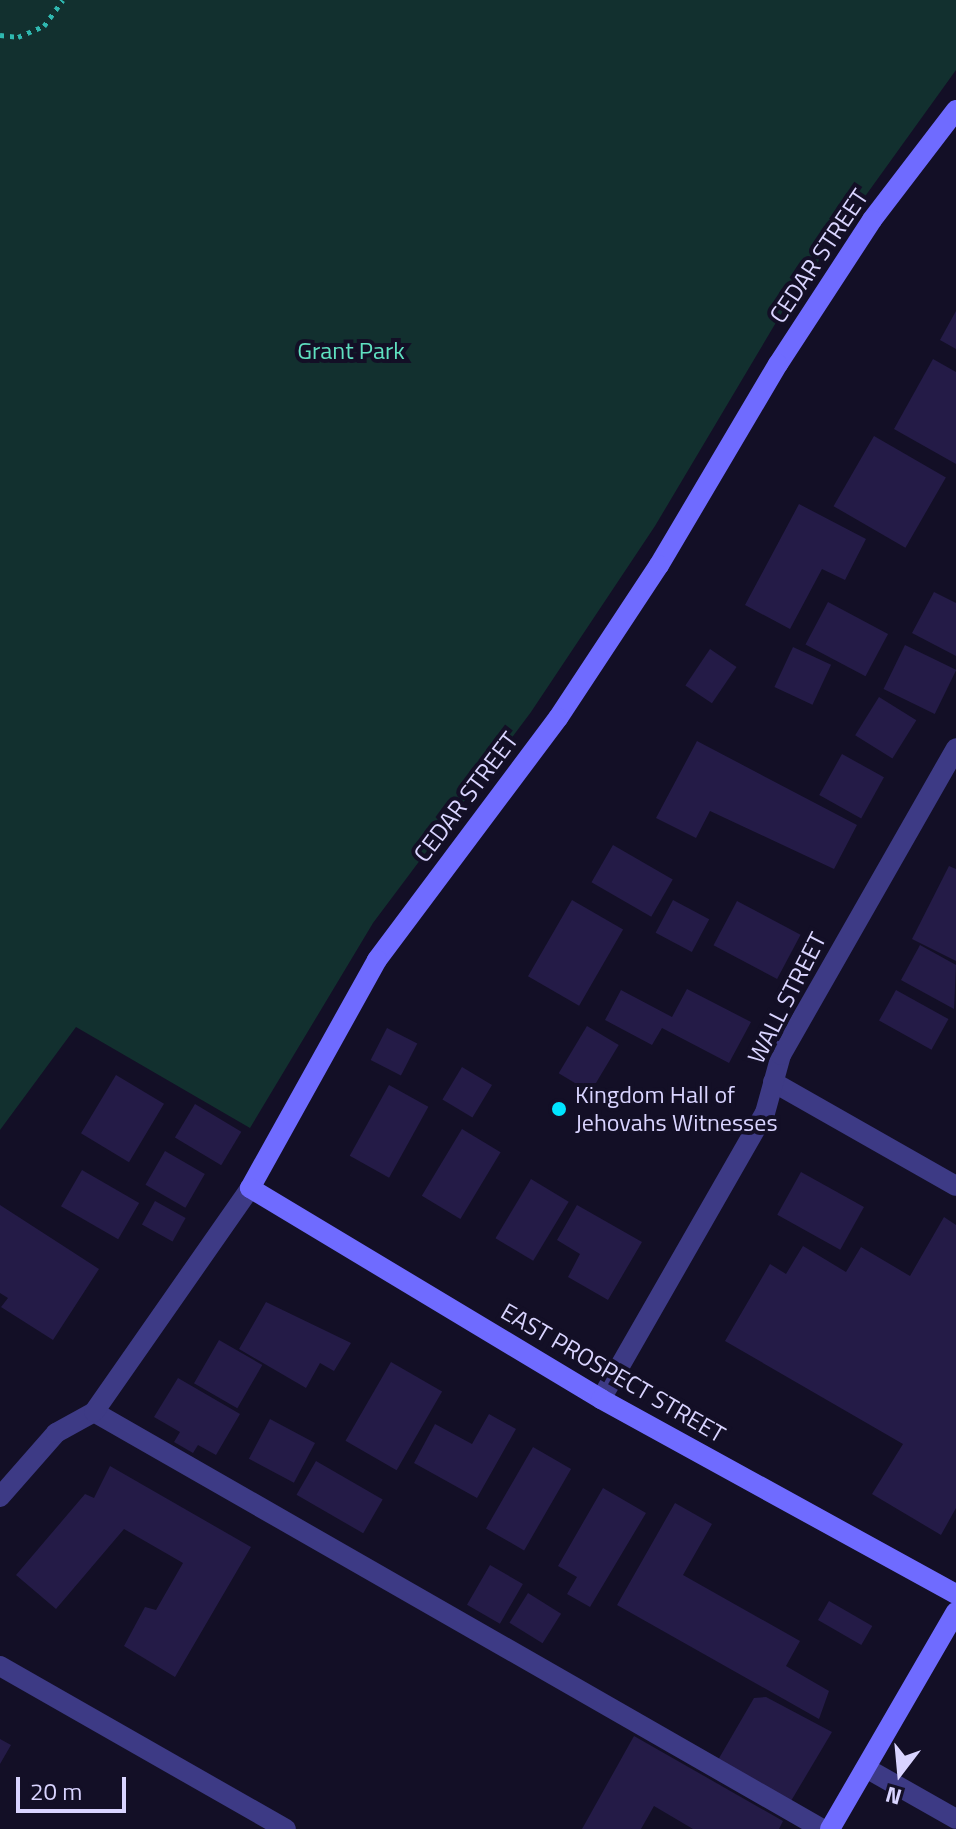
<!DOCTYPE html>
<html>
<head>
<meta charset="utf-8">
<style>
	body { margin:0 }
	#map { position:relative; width:956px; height:1829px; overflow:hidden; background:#130f26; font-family:"Titillium Web",sans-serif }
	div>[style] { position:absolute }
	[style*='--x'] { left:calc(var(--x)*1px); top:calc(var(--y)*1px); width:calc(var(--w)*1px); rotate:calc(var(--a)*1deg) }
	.green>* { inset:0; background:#12302f }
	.building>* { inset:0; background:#241b47; transform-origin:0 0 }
	.path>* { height:5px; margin-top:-2.5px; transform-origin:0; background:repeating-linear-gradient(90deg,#2fb8b0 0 4px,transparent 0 10px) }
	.service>* { height:20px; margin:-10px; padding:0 10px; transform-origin:10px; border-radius:10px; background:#3d3a85 }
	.minor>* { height:20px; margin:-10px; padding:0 10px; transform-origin:10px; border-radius:10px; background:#3d3a85 }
	.secondary>* { height:20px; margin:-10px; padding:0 10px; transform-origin:10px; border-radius:10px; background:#6f6bff }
	.dots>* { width:22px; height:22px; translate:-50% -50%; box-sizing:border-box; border:4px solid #130f26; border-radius:50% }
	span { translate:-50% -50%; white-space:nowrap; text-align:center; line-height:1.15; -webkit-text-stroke:8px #130f26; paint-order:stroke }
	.street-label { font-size:24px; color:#d9d4ff }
	.park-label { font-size:24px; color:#5fe0c0 }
	.poi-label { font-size:24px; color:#d9d4ff }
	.left { translate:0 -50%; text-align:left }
	.north { position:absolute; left:860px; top:1733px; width:80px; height:80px; -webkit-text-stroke:6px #130f26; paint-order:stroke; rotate:196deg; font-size:22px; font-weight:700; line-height:32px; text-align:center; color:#d9d4ff }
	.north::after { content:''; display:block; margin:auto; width:28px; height:36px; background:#d9d4ff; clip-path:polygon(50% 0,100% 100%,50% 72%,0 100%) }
	.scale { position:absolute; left:16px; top:1777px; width:110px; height:36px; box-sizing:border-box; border:4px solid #d9d4ff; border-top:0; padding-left:10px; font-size:24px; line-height:28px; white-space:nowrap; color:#d9d4ff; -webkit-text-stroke:6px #130f26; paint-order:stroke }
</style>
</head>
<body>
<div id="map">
	<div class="green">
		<i style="clip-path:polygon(0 0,956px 0,956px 70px,784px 309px,655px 526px,531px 712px,373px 923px,250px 1128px,76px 1027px,0 1130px)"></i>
	</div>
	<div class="building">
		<i style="clip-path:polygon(956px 311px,956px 349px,940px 340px)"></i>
		<i style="clip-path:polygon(933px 359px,956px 372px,956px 464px,894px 429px)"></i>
		<i style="left:874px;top:436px;width:83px;height:81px;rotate:30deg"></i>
		<i style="clip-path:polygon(799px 504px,866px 539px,845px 580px,822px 569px,790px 629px,745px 605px)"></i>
		<i style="clip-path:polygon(934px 592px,956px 603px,956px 656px,912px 633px)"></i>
		<i style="left:828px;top:602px;width:68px;height:48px;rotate:28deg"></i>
		<i style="left:905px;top:645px;width:57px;height:49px;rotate:26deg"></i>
		<i style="left:793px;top:647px;width:42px;height:44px;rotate:25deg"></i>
		<i style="left:710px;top:649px;width:32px;height:44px;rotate:34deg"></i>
		<i style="left:879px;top:697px;width:44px;height:45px;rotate:32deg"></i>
		<i style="clip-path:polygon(697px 741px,857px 825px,834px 869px,710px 811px,696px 838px,656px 818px)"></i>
		<i style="left:842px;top:754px;width:48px;height:47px;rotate:29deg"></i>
		<i style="left:613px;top:845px;width:69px;height:43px;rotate:30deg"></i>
		<i style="clip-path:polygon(949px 866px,956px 869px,956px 961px,912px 939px)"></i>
		<i style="left:572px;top:900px;width:59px;height:88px;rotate:30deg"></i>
		<i style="left:673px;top:900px;width:41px;height:37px;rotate:28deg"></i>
		<i style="left:737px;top:901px;width:72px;height:50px;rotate:28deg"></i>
		<i style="clip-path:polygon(920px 945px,956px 965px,954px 1009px,901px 980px)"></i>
		<i style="clip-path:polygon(687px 989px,751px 1022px,729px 1063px,662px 1028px,652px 1045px,605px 1020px,621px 990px,672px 1017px)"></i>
		<i style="left:896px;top:990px;width:60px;height:35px;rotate:29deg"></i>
		<i style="left:587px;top:1026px;width:37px;height:55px;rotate:31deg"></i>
		<i style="left:387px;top:1028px;width:34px;height:36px;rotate:27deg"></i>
		<i style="left:462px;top:1067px;width:35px;height:38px;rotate:31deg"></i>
		<i style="left:116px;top:1075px;width:56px;height:68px;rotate:31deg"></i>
		<i style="left:389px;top:1085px;width:45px;height:81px;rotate:29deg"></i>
		<i style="left:195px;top:1104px;width:54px;height:39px;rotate:31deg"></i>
		<i style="left:462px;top:1129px;width:45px;height:78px;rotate:31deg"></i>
		<i style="left:165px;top:1151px;width:46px;height:39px;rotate:30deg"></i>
		<i style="left:82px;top:1170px;width:66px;height:42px;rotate:30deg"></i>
		<i style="left:801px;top:1172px;width:72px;height:49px;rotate:29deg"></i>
		<i style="left:531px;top:1179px;width:44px;height:69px;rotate:31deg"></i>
		<i style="left:155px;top:1201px;width:35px;height:27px;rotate:29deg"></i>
		<i style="clip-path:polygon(0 1205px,99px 1269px,53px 1340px,1px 1307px,8px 1298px,0 1293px)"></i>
		<i style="clip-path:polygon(577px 1205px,642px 1242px,608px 1300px,568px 1277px,580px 1254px,557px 1240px)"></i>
		<i style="clip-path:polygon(944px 1217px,956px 1225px,956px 1508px,941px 1535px,872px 1494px,903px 1444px,725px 1341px,770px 1264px,786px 1274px,803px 1246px,846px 1272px,861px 1247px,910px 1276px)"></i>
		<i style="clip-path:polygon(266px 1302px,351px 1343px,334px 1371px,320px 1363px,306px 1388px,239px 1349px)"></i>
		<i style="left:219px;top:1340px;width:50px;height:50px;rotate:30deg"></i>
		<i style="left:391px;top:1362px;width:59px;height:91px;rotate:30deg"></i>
		<i style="clip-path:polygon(178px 1378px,240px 1414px,216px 1455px,198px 1445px,193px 1453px,174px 1442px,180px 1432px,154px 1417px)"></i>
		<i style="clip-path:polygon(489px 1414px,516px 1429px,477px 1498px,414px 1463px,435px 1424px,472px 1444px)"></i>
		<i style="left:270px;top:1419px;width:51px;height:45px;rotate:28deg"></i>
		<i style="left:533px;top:1447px;width:44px;height:94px;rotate:30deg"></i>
		<i style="left:316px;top:1461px;width:77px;height:39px;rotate:30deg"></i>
		<i style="clip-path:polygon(110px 1466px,251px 1547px,175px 1677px,124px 1646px,145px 1607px,156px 1610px,183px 1563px,124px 1529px,56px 1609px,16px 1575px,85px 1494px,94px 1498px)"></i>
		<i style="clip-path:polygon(603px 1488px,646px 1513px,590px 1607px,567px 1594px,577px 1577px,558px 1566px)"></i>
		<i style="clip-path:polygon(675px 1503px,712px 1524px,683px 1575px,800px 1641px,786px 1666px,829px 1691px,819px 1719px,617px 1605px)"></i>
		<i style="left:490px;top:1565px;width:38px;height:46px;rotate:30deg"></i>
		<i style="left:528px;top:1593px;width:39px;height:35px;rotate:32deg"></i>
		<i style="left:829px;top:1601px;width:50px;height:22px;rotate:30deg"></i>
		<i style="clip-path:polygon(766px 1697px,832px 1732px,791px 1801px,718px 1760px,754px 1698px)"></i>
		<i style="clip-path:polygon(634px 1736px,783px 1821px,779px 1829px,693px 1829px,654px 1806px,641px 1829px,582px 1829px)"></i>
		<i style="clip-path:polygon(0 1739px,11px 1745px,0 1764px)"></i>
	</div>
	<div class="path">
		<i style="--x:0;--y:35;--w:18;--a:6"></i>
		<i style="--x:18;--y:37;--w:28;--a:-23"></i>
		<i style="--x:44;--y:26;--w:32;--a:-54"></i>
	</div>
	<div class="service">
		<i style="--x:94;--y:1412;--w:839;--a:29.8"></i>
	</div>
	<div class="minor">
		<i style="--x:773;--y:1082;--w:210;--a:29.6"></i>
		<i style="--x:601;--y:1399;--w:330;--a:-60.2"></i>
		<i style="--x:765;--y:1113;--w:60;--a:-74.6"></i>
		<i style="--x:781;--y:1055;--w:353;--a:-60.3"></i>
		<i style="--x:0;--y:1497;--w:85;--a:-48.8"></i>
		<i style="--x:56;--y:1433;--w:43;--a:-28.9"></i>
		<i style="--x:94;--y:1412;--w:273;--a:-55.1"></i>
		<i style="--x:0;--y:1666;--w:329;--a:29.7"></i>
		<i style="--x:866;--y:1768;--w:103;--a:29.5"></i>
	</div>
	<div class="secondary">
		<i style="--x:956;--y:110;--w:138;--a:127.4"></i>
		<i style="--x:872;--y:220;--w:172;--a:123.1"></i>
		<i style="--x:778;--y:364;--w:234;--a:120.6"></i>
		<i style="--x:659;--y:565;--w:183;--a:123.4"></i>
		<i style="--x:558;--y:718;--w:302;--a:126.8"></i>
		<i style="--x:377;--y:960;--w:261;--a:119.1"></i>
		<i style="--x:250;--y:1188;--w:410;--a:31"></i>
		<i style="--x:601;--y:1399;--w:405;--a:28.8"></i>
		<i style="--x:830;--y:1829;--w:251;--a:-59.9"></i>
	</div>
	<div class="dots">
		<i style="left:559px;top:1109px;background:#00e5ff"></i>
	</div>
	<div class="street-label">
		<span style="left:819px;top:256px;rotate:-56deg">CEDAR STREET</span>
		<span style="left:466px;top:797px;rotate:-53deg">CEDAR STREET</span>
		<span style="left:787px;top:998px;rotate:-63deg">WALL STREET</span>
		<span style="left:613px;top:1373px;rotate:30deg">EAST PROSPECT STREET</span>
	</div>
	<div class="park-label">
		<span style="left:351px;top:351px">Grant Park</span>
	</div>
	<div class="poi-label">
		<span class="left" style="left:575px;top:1109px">Kingdom Hall of<br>Jehovahs Witnesses</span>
	</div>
	<div class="north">N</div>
	<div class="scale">20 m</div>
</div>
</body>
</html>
